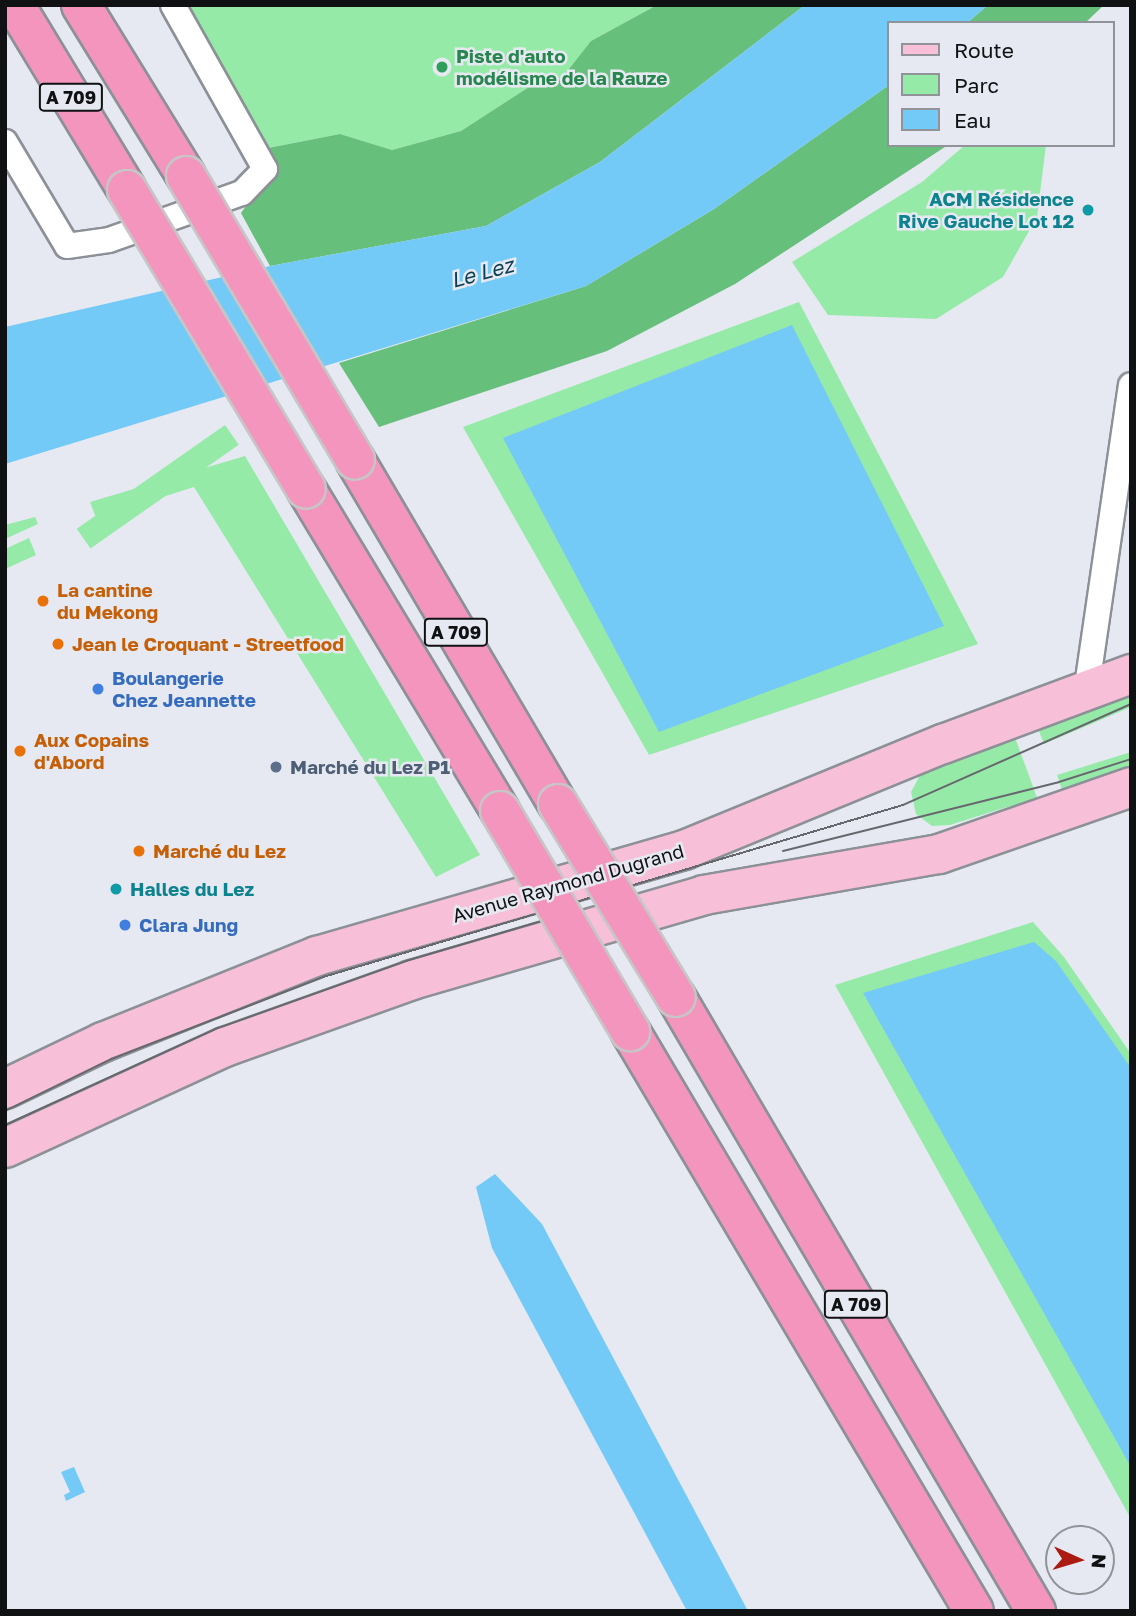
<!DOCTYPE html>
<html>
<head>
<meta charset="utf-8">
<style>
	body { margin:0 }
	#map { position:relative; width:1136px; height:1616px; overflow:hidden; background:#e6e9f1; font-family:"Golos Text",sans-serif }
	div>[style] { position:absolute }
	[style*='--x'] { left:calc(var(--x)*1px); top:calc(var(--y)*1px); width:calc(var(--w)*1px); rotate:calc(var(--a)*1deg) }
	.green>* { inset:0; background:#96eaa8; transform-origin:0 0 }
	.forest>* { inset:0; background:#66bf7b }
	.water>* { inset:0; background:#74caf6 }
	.roads { filter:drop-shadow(2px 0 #8c9097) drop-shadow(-2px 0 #8c9097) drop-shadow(0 2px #8c9097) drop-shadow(0 -2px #8c9097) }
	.minor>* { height:24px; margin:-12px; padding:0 12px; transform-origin:12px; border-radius:12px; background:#fff }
	.primary>* { height:38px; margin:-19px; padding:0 19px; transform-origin:19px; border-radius:19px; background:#f8bfd8 }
	.motorway>* { height:38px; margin:-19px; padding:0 19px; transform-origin:19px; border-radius:19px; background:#f495be }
	.tram>* { height:2px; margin:-1px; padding:0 1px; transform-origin:1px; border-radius:1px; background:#67686d }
	.bridges { filter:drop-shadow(2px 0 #c6c6c6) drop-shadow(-2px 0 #c6c6c6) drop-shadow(0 2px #c6c6c6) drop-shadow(0 -2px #c6c6c6) }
	.motorway-bridge>* { height:38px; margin:-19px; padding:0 19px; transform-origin:19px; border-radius:19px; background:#f495be }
	.dots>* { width:19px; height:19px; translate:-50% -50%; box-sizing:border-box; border:4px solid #e6e9f1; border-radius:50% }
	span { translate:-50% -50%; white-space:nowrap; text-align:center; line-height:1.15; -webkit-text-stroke:5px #e6e9f1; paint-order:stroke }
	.shield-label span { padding:2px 5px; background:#e6e9f1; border:2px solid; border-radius:5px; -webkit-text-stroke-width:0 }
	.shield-label { font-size:18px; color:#101113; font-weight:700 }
	.leisure-label { font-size:19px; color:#27864d; font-weight:700 }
	.left { translate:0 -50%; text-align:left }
	.culture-label { font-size:19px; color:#0d838f; font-weight:700 }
	.right { translate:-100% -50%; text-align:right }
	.food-label { font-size:19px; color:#c56008; font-weight:700 }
	.shop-label { font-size:19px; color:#366cbe; font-weight:700 }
	.service-label { font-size:19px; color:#4e5e75; font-weight:700 }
	.street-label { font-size:19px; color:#101113 }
	.water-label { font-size:21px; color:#093d53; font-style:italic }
	.frame { position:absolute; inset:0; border:7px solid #101113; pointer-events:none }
	.legend { position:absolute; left:887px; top:21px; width:228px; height:126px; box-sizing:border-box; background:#e6e9f1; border:2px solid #909398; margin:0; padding:9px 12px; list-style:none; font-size:21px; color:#101113 }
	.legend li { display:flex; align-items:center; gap:14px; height:35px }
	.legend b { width:35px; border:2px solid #909398 }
	.north { position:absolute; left:1045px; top:1525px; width:70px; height:70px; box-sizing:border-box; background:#e6e9f1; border:2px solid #909398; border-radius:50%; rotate:94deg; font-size:19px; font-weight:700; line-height:28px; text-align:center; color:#101113 }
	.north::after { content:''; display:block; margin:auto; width:24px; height:32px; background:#ac1b12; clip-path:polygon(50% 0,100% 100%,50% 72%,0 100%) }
</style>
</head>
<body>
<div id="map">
	<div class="green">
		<i style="clip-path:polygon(182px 5px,657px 5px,591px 41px,561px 79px,529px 87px,461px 131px,392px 150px,340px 134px,263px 149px)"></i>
		<i style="clip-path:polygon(965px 145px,1046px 145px,1037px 217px,1003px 277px,936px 319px,828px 315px,792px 262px,922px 182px)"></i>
		<i style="clip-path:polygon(799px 302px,978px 644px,649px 755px,463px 427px)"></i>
		<i style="left:225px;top:425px;width:24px;height:181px;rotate:55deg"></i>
		<i style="clip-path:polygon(245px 456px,480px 855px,436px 877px,194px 487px,96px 518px,90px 502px)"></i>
		<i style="clip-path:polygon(35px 517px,38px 524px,5px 539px,5px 525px)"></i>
		<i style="clip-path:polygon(29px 538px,36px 555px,5px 569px,5px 549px)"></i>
		<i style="clip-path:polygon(1131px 686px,1131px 707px,1044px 744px,1036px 723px)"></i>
		<i style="clip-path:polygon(1013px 732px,1039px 803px,1007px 807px,950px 825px,932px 826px,916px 814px,911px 792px,920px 775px,973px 756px)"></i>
		<i style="clip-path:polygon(1131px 752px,1131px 771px,1064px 795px,1057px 775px)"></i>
		<i style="clip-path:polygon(1033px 922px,1064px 957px,1131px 1054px,1131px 1519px,835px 985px)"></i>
	</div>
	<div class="forest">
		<i style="clip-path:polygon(657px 5px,805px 5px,600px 162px,486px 226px,270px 266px,241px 213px,268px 175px,263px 149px,340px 134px,392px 150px,461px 131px,529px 87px,561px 79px,591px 41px)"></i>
		<i style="clip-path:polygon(988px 5px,1104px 5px,1085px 23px,967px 23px)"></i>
		<i style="clip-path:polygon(889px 85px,889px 145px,948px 145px,735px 284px,607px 351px,379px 427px,339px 363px,586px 286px,714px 209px)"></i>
	</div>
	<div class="water">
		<i style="clip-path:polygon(805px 5px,988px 5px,967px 23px,889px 23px,889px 85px,714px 209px,586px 286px,5px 464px,5px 327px,270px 266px,486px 226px,600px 162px)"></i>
		<i style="clip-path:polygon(792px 325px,944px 626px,659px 732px,503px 438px)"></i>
		<i style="clip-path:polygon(1034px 942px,1056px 961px,1131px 1068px,1131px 1467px,863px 993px)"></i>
		<i style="clip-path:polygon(495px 1174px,542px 1224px,748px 1611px,687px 1611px,492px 1248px,476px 1187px)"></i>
		<i style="clip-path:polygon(74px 1467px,85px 1492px,66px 1501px,64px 1495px,70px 1492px,61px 1472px)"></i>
	</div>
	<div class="roads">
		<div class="minor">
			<i style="--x:5;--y:142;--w:121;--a:59.2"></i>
			<i style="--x:67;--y:246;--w:42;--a:-8.1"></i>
			<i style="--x:109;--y:240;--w:141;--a:-19.5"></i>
			<i style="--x:242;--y:193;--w:33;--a:-46"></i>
			<i style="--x:265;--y:169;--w:188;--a:-119.3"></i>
			<i style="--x:1086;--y:693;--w:311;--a:-81.7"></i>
		</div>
		<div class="primary">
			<i style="--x:5;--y:1089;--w:109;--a:-25.6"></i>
			<i style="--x:103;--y:1042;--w:231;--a:-21.9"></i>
			<i style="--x:317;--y:956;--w:382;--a:-16.1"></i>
			<i style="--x:684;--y:850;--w:280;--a:-22.3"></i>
			<i style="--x:943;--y:744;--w:201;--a:-20.4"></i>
			<i style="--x:5;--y:1148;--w:242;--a:-24.7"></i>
			<i style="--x:225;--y:1047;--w:199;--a:-19.7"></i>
			<i style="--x:412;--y:980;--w:304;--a:-16.2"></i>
			<i style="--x:704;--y:895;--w:239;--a:-9.9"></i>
			<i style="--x:939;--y:854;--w:203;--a:-19.2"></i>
		</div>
		<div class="motorway">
			<i style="--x:15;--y:5;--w:216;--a:58.8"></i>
			<i style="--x:81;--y:5;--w:201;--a:58.4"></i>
			<i style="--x:355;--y:460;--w:399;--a:59.5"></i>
			<i style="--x:306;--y:489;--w:376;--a:58.9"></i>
			<i style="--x:676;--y:997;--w:712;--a:59.62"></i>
			<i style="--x:630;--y:1031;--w:674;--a:59.33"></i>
		</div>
	</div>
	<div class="tram">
		<i style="--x:783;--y:851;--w:284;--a:-14"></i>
		<i style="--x:1059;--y:782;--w:76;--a:-17.7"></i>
		<i style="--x:5;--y:1111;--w:118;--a:-26.1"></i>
		<i style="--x:111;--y:1059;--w:227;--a:-21.1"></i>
		<i style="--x:323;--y:977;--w:605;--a:-16.52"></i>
		<i style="--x:903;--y:805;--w:249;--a:-23.9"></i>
		<i style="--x:5;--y:1125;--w:234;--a:-24.5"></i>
		<i style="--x:218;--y:1028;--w:200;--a:-19.6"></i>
		<i style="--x:406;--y:961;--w:141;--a:-16.5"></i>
	</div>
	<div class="bridges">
		<div class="motorway-bridge">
			<i style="--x:186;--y:176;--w:330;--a:59.2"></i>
			<i style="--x:127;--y:190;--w:348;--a:59.1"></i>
			<i style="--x:558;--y:804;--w:226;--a:58.6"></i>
			<i style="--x:500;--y:811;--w:256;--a:59.4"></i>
		</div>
	</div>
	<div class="dots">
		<i style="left:442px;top:67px;background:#2e9e5b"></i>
		<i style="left:1088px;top:210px;background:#0f9aa8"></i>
		<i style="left:43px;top:601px;background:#e8710a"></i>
		<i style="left:58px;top:644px;background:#e8710a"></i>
		<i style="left:98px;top:689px;background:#3f7fe0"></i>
		<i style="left:20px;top:751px;background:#e8710a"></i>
		<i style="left:276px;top:767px;background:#5c6f8a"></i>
		<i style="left:139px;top:851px;background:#e8710a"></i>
		<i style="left:116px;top:889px;background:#0f9aa8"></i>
		<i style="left:125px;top:925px;background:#3f7fe0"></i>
	</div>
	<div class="shield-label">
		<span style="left:71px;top:97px">A 709</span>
		<span style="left:456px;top:632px">A 709</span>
		<span style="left:856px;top:1304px">A 709</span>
	</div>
	<div class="leisure-label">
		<span class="left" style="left:456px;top:67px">Piste d'auto<br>modélisme de la Rauze</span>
	</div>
	<div class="culture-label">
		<span class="right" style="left:1074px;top:210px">ACM Résidence<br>Rive Gauche Lot 12</span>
		<span class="left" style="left:130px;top:889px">Halles du Lez</span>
	</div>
	<div class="food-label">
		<span class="left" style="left:57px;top:601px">La cantine<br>du Mekong</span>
		<span class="left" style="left:72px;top:644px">Jean le Croquant - Streetfood</span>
		<span class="left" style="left:34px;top:751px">Aux Copains<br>d'Abord</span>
		<span class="left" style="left:153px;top:851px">Marché du Lez</span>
	</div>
	<div class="shop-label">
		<span class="left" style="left:112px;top:689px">Boulangerie<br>Chez Jeannette</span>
		<span class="left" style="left:139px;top:925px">Clara Jung</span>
	</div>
	<div class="service-label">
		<span class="left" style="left:290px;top:767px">Marché du Lez P1</span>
	</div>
	<div class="street-label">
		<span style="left:568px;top:883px;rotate:-16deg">Avenue Raymond Dugrand</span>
	</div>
	<div class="water-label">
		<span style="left:482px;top:272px;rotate:-15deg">Le Lez</span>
	</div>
	<div class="frame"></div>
	<ul class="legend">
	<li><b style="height:9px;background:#f8bfd8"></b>Route</li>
	<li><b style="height:19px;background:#96eaa8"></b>Parc</li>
	<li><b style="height:19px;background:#74caf6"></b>Eau</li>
	</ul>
	<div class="north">N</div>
</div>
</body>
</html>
